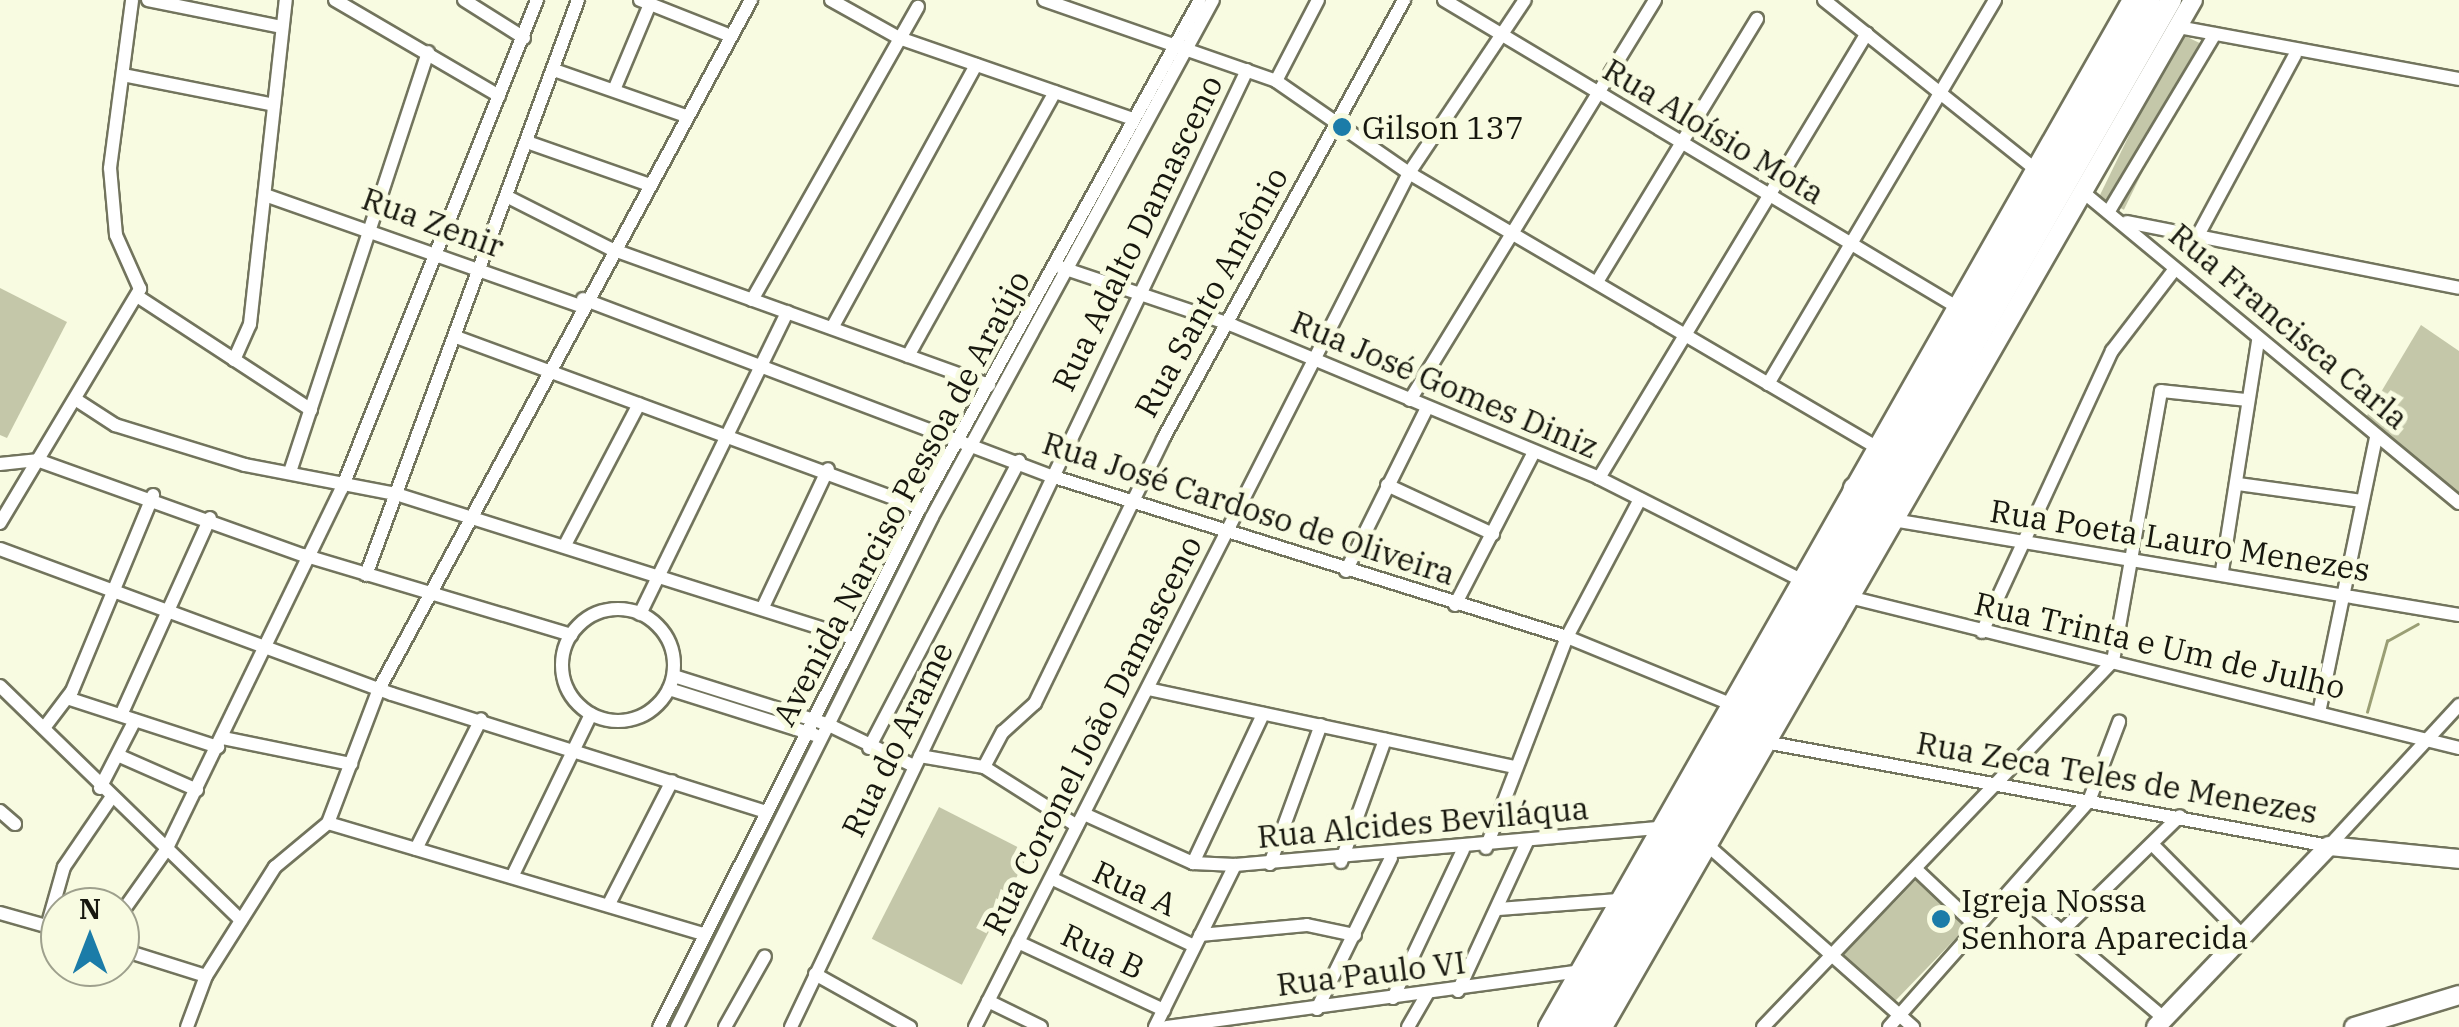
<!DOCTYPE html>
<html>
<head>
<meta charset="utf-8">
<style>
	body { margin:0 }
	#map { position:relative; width:2459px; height:1027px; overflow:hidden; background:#f8fbe1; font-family:"IBM Plex Serif",serif }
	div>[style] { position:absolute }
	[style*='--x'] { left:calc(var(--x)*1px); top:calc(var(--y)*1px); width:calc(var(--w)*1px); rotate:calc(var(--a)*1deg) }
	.green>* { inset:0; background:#c4c7a9; transform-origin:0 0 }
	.stream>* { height:2.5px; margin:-1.25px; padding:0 1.25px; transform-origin:1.25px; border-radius:1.25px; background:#9a9e74 }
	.roads { filter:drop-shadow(2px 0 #72745d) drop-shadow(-2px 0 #72745d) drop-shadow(0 2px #72745d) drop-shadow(0 -2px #72745d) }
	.minor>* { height:12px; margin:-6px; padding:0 6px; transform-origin:6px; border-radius:6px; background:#fff }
	.minor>.ring { margin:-6px; padding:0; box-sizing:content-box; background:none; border:12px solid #fff; border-radius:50% }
	.major>* { height:18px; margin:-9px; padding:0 9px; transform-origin:9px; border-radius:9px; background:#fff }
	.highway>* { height:20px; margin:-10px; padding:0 10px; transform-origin:10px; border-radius:10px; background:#fff }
	.dots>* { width:28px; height:28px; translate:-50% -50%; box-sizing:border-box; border:5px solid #f8fbe1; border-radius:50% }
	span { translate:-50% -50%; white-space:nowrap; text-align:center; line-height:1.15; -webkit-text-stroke:10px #f8fbe1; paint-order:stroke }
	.poi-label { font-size:32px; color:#17170e }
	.left { translate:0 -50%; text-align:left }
	.street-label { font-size:32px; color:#17170e }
	.north { position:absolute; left:40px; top:887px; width:100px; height:100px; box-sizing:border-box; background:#f8fbe1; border:2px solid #9ea08d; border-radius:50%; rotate:0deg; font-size:28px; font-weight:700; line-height:40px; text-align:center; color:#17170e }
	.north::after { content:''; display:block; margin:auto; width:35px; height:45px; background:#1b7ca8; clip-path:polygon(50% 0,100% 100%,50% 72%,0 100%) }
</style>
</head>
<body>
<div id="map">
	<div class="green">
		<i style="left:2179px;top:33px;width:28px;height:183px;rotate:26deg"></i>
		<i style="clip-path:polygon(0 288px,67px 322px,7px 438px,0 435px)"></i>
		<i style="clip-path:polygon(2421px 325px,2459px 351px,2459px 492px,2362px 424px)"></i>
		<i style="left:939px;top:807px;width:101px;height:148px;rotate:27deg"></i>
		<i style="left:1919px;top:877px;width:69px;height:108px;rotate:44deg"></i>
	</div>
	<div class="stream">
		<i style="--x:2367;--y:712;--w:74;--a:-74.3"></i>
		<i style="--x:2387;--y:641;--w:35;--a:-29"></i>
	</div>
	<div class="roads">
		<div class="minor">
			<i style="--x:148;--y:0;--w:137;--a:11.4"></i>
			<i style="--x:335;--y:0;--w:190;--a:30.3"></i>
			<i style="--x:464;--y:0;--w:71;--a:32.3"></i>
			<i style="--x:640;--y:0;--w:92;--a:21.6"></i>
			<i style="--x:831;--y:0;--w:78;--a:29.2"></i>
			<i style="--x:899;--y:38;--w:248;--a:19.1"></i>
			<i style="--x:1044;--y:0;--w:246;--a:19.2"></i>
			<i style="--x:1276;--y:81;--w:162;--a:34.7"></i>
			<i style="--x:1409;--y:173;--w:541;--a:30.4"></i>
			<i style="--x:1444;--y:0;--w:598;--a:30.9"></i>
			<i style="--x:1824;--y:0;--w:269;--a:38.7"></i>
			<i style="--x:2178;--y:27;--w:286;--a:10.5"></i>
			<i style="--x:554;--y:70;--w:137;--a:19.2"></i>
			<i style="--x:123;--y:75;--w:154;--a:11.2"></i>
			<i style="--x:1276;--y:81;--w:91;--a:-62.6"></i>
			<i style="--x:614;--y:90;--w:93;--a:-67.3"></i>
			<i style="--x:527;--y:142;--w:127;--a:19.3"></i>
			<i style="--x:2083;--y:192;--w:488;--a:39.6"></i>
			<i style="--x:265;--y:195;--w:334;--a:19.4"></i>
			<i style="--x:508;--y:197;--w:115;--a:26.8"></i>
			<i style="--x:611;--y:249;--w:402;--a:19.8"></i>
			<i style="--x:2109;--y:211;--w:206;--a:-59.1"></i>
			<i style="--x:2127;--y:222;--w:338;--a:11.2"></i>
			<i style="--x:2197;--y:237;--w:207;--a:-61.7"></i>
			<i style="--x:1060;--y:267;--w:182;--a:18.6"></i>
			<i style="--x:1232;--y:325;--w:398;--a:22.6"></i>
			<i style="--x:1599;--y:478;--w:229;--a:26.8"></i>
			<i style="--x:1597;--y:282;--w:308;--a:-58.7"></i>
			<i style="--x:137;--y:296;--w:208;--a:33.2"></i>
			<i style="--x:583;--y:299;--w:500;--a:20.72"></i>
			<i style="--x:1051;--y:476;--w:541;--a:17.33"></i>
			<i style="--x:1567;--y:637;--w:176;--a:22.3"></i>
			<i style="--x:752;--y:300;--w:337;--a:-60.5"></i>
			<i style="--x:832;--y:328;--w:300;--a:-61.3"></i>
			<i style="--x:456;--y:337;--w:495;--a:20.2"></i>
			<i style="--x:908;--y:356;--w:302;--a:-60.9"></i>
			<i style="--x:234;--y:360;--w:39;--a:-66"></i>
			<i style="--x:250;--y:324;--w:326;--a:-83.7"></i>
			<i style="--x:1768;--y:384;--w:446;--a:-59.4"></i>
			<i style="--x:75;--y:399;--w:48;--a:33"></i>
			<i style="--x:115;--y:425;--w:136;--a:17.1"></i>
			<i style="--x:245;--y:465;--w:154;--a:10.9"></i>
			<i style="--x:396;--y:494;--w:478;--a:17.5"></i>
			<i style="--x:1410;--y:400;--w:469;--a:-58.5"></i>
			<i style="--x:0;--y:464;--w:37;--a:-6"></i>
			<i style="--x:37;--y:460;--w:282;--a:19.7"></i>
			<i style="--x:303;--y:555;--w:280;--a:16.6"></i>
			<i style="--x:290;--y:472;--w:442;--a:-71.8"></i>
			<i style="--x:1599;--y:478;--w:519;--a:-58.94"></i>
			<i style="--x:2238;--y:484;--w:125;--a:7.8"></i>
			<i style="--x:1387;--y:485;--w:117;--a:24.8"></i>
			<i style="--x:1893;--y:520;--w:574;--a:9.53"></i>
			<i style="--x:0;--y:523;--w:273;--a:-59.1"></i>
			<i style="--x:140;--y:289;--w:59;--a:-114"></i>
			<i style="--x:116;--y:235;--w:67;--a:-95.1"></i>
			<i style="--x:110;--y:168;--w:169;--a:-82.5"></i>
			<i style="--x:565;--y:545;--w:159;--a:-62.3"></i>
			<i style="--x:0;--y:549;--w:418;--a:20.3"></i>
			<i style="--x:392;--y:694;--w:393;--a:17.5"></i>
			<i style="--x:1346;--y:571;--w:182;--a:-63.6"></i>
			<i style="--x:2222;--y:571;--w:234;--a:-81.1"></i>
			<i style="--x:366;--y:575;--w:613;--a:-69.76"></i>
			<i style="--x:1849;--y:597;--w:628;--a:13.9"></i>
			<i style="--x:764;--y:605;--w:150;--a:-64.8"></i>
			<i style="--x:1455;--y:605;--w:170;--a:-62.7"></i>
			<i class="ring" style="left:562px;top:609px;width:100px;height:100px"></i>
			<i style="--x:640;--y:614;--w:336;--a:-64"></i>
			<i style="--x:1982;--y:632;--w:310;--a:-65.2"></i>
			<i style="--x:2112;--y:351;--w:103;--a:-52.5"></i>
			<i style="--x:674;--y:676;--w:163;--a:17.5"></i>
			<i style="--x:829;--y:725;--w:94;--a:25.8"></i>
			<i style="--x:0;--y:686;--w:336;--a:44.2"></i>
			<i style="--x:669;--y:689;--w:153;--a:17.5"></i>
			<i style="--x:1148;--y:689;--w:374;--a:12"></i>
			<i style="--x:67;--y:698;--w:159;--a:18"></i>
			<i style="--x:2320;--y:708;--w:276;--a:-78.3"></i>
			<i style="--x:121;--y:715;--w:216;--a:-65.7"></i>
			<i style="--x:44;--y:728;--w:46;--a:-52.9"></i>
			<i style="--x:72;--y:691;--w:212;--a:-67.5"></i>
			<i style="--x:223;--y:738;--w:131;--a:11.5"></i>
			<i style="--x:1765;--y:742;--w:574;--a:10.45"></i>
			<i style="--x:2329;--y:846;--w:192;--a:-47.3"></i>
			<i style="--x:869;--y:748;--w:324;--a:-62.4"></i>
			<i style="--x:920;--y:756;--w:65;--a:9.8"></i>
			<i style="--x:984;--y:767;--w:110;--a:32.4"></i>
			<i style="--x:122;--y:757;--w:82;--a:23.7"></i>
			<i style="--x:984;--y:767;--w:40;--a:-62"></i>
			<i style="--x:1003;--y:732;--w:43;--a:-42.2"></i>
			<i style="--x:1035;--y:703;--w:293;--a:-64.1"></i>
			<i style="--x:1163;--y:439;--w:501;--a:-61.23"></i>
			<i style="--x:100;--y:788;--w:76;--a:-62.8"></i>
			<i style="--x:0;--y:811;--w:20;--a:41"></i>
			<i style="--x:1084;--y:814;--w:120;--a:24.2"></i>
			<i style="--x:1193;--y:863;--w:42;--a:2.7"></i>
			<i style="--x:1235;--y:865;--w:424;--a:-5"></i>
			<i style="--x:328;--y:823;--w:393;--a:16.5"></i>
			<i style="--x:1705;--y:843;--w:278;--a:41.5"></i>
			<i style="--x:2153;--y:845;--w:128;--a:45.3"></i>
			<i style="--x:1486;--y:848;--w:226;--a:-69"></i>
			<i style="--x:1567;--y:637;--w:156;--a:-62.1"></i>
			<i style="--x:416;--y:849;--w:145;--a:-63.4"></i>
			<i style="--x:1341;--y:862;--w:130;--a:-70.2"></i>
			<i style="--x:1193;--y:863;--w:165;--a:-64.8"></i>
			<i style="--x:1270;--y:864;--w:148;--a:-69.9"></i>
			<i style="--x:1919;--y:872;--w:83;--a:43.5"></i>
			<i style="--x:512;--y:877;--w:181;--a:-64.1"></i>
			<i style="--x:1053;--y:879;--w:156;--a:25.4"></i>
			<i style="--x:2014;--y:891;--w:198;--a:40.3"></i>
			<i style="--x:609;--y:904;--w:138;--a:-62.9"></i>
			<i style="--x:1498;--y:909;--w:121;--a:-4.3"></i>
			<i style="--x:0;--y:913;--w:62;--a:15.8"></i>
			<i style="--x:120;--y:915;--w:80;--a:-54.7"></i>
			<i style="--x:166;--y:850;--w:403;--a:-64.1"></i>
			<i style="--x:342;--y:488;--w:526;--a:-68.22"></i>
			<i style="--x:47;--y:927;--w:62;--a:-74.2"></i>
			<i style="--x:64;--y:867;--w:83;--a:-55.7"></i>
			<i style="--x:2063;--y:930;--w:163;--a:-44.3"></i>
			<i style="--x:1200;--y:935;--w:107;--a:-5.3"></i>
			<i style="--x:1307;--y:925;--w:49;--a:11.8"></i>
			<i style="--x:1018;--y:942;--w:161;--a:25"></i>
			<i style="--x:120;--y:949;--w:90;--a:17.4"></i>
			<i style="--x:815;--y:974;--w:109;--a:29.2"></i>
			<i style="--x:1458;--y:991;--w:164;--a:-65.2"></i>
			<i style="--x:1393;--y:998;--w:164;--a:-64.7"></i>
			<i style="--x:988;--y:1001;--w:59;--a:26.1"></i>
			<i style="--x:1317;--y:1009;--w:168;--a:-63.9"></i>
			<i style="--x:187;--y:1027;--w:54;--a:-69.6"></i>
			<i style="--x:206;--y:976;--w:129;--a:-57.7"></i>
			<i style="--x:275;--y:867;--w:69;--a:-39.7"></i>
			<i style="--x:328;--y:823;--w:143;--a:-69.2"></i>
			<i style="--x:379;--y:689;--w:783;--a:-61.63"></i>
			<i style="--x:659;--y:1027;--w:581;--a:-63.3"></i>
			<i style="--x:920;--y:508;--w:580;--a:-61.14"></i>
			<i style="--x:677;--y:1027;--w:570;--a:-63.43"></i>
			<i style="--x:932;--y:517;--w:588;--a:-61.48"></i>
			<i style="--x:725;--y:1027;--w:81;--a:-60.6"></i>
			<i style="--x:791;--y:1027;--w:1060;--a:-64.52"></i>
			<i style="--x:975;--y:1027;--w:958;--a:-63.06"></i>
			<i style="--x:1409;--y:173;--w:208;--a:-56.2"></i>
			<i style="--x:1155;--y:1027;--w:181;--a:-63.7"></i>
			<i style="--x:1167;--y:1027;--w:419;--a:-7.7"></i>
			<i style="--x:1408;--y:1027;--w:39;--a:-60"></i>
			<i style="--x:1763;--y:1027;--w:506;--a:-46.28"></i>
			<i style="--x:2113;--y:661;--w:274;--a:-79.9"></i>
			<i style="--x:2161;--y:391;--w:86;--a:6"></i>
			<i style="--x:1889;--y:1027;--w:302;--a:-48.5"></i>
			<i style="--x:2089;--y:801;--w:85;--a:-69.2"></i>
		</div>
		<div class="major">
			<i style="--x:1548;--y:1027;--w:1181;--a:-60.38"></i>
			<i style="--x:1603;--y:1027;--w:1184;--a:-60.12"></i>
			<i style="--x:2156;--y:1027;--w:250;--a:-46.3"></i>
			<i style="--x:2329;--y:846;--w:131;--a:5.7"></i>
			<i style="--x:2354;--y:1027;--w:110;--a:-16.9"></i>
		</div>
		<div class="highway">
			<i style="--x:1845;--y:530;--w:43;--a:-77.9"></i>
			<i style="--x:1566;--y:1027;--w:1181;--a:-60.38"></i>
			<i style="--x:1584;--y:1027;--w:1183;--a:-60.25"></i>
		</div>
	</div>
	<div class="dots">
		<i style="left:1342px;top:127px;background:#1b7ca8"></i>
		<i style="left:1941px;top:919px;background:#1b7ca8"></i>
	</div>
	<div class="poi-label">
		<span class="left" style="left:1362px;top:127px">Gilson 137</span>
		<span class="left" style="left:1961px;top:919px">Igreja Nossa<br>Senhora Aparecida</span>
	</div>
	<div class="street-label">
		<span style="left:1714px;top:131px;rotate:31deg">Rua Aloísio Mota</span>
		<span style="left:433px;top:222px;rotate:20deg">Rua Zenir</span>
		<span style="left:1137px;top:233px;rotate:-64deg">Rua Adalto Damasceno</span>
		<span style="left:1211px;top:292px;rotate:-61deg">Rua Santo Antônio</span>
		<span style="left:2289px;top:326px;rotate:40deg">Rua Francisca Carla</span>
		<span style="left:1445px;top:384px;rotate:23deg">Rua José Gomes Diniz</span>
		<span style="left:901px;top:498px;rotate:-62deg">Avenida Narciso Pessoa de Araújo</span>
		<span style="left:1249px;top:508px;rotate:18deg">Rua José Cardoso de Oliveira</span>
		<span style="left:2180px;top:540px;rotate:9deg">Rua Poeta Lauro Menezes</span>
		<span style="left:2160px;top:645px;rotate:13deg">Rua Trinta e Um de Julho</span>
		<span style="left:1092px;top:735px;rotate:-63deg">Rua Coronel João Damasceno</span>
		<span style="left:897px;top:739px;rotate:-64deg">Rua do Arame</span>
		<span style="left:2117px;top:777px;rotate:10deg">Rua Zeca Teles de Menezes</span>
		<span style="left:1423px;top:822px;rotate:-5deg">Rua Alcides Beviláqua</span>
		<span style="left:1135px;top:888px;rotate:25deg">Rua A</span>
		<span style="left:1103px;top:951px;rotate:25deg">Rua B</span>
		<span style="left:1371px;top:973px;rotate:-7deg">Rua Paulo VI</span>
	</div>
	<div class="north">N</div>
</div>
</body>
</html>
